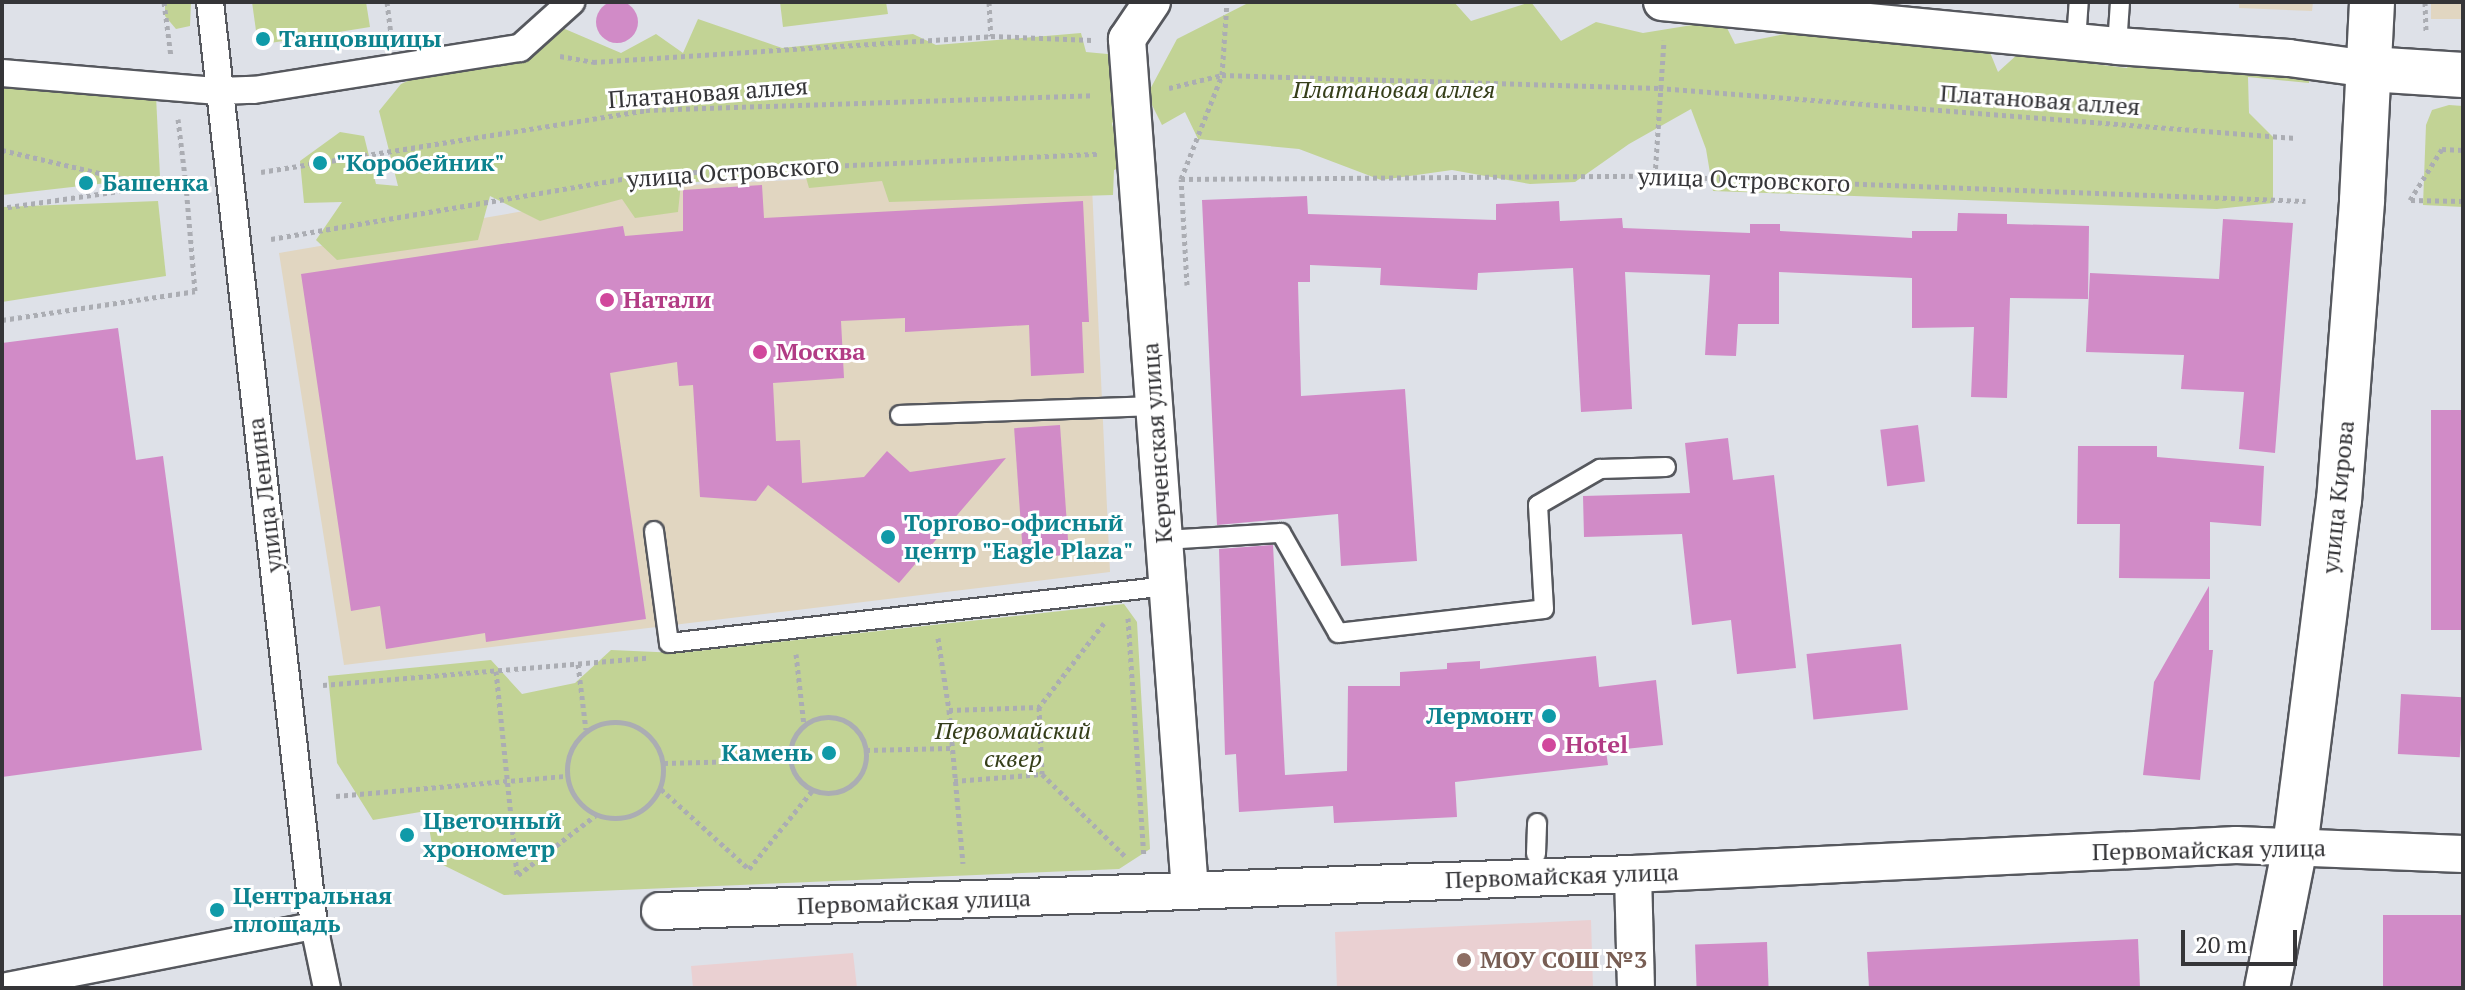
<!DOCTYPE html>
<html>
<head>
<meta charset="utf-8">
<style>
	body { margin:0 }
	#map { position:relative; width:2465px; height:990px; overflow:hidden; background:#dee1e8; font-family:"PT Serif",serif }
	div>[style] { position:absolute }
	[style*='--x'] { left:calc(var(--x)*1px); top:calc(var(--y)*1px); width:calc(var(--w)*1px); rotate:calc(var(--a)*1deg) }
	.commercial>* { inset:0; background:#e1d6c1; transform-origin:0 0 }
	.education>* { inset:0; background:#ead0d2 }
	.green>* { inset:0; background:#c2d395 }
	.building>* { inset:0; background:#d18bc7; transform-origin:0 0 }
	.round { border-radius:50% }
	.path>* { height:5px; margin-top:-2.5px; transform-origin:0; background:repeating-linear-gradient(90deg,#abadb3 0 4px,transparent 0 8px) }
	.path>.ring { margin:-2.5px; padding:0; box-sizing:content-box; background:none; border:5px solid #abadb3; border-radius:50% }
	.roads { filter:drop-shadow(2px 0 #56585e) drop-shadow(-2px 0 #56585e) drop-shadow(0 2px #56585e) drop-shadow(0 -2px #56585e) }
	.service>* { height:18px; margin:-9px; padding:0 9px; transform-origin:9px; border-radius:9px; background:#fff }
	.pedestrian>* { height:26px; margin:-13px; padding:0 13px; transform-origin:13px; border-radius:13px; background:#fff }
	.minor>* { height:36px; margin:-18px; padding:0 18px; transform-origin:18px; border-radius:18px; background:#fff }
	.tertiary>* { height:44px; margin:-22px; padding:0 22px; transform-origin:22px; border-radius:22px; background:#fff }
	.secondary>* { height:44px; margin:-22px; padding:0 22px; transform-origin:22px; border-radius:22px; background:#fff }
	.dots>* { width:22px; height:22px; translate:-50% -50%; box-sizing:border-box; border:4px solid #fff; border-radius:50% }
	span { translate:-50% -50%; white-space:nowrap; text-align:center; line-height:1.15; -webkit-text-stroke:6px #fff; paint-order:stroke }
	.culture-label { font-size:24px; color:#0d838f; font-weight:700 }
	.left { translate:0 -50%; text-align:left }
	.right { translate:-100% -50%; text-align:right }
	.park-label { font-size:24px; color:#353e19; font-style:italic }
	.street-label { font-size:24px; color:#353538 }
	.hotel-label { font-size:24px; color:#b23c85; font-weight:700 }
	.education-label { font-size:24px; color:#785e54; font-weight:700 }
	.frame { position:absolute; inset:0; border:4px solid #353538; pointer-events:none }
	.scale { position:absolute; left:2181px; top:930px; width:116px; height:36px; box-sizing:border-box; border:4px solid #353538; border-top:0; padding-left:10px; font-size:24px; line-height:28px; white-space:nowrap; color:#353538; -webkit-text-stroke:6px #fff; paint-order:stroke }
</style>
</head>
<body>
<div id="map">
	<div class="commercial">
		<i style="clip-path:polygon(2239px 2px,2313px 2px,2312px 11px,2239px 8px)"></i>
		<i style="left:2431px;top:2px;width:32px;height:17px"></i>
		<i style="clip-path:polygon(1091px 165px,1110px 572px,344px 665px,279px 253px,670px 186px)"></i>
	</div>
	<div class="education">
		<i style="clip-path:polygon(1591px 920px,1593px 988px,1337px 988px,1335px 932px)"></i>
		<i style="clip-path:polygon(853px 953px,857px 988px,693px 988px,691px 966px)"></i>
	</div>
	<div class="green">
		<i style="clip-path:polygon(165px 2px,191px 2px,190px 26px,176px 29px,165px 16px)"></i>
		<i style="clip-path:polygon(252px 2px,366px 2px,370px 27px,258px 45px)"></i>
		<i style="clip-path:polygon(780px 2px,886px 2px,888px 14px,783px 27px)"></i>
		<i style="clip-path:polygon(1250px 2px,1454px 2px,1471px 21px,1531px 2px,1561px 41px,1596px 22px,1643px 33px,1723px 20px,1735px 44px,1809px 29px,1989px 50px,1998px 72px,2050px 25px,2094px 64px,2127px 68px,2147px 34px,2308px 43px,2309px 83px,2248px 77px,2249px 113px,2273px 137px,2273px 203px,2217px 209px,1713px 191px,1706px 149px,1691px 109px,1629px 144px,1575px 182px,1530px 184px,1452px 170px,1381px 180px,1299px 149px,1198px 139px,1185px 112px,1162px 125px,1147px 95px,1177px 39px)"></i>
		<i style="clip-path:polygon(698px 19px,782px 48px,913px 34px,936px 45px,1081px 33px,1086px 52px,1118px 55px,1119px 108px,1112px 124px,1124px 166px,1114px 170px,1113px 195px,889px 202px,882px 181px,809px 188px,805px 174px,681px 183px,678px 212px,635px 218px,622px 199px,540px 221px,490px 196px,478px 240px,337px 260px,316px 240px,342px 202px,304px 203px,300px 161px,340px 132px,364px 136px,376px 184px,398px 186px,379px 111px,401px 84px,501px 40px,558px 26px,621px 53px,656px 34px,683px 53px)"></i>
		<i style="clip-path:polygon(2px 86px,156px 96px,160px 177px,2px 195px)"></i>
		<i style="clip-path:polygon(2449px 105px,2463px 106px,2463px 207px,2423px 205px,2426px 125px,2432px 110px)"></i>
		<i style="clip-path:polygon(158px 201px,166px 276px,2px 302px,2px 207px)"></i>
		<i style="clip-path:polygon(1124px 604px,1137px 622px,1150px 849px,1119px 869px,504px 895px,435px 861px,426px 811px,373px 820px,337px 763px,328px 676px,491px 660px,522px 694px,575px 683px,611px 650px,679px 653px)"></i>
	</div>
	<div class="building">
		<i class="round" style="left:596px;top:1px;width:42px;height:42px"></i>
		<i style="clip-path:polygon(762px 185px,764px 218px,1083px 201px,1089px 322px,1082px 322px,1084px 373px,1031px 376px,1029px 325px,905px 332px,905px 318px,841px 321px,844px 378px,773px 383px,776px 441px,800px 440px,802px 483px,864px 477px,887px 451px,910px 472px,1006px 458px,899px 583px,768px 485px,756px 501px,700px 497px,693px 385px,679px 386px,677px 362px,610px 373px,646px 619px,486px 642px,485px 633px,386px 649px,380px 606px,351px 611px,301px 274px,623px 226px,625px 236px,683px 231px,683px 190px)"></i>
		<i style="clip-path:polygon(1307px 196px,1308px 214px,1496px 220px,1496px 204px,1559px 201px,1560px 221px,1622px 218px,1623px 228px,1750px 233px,1750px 224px,1780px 224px,1780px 231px,1912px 238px,1912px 231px,1957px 231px,1958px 213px,2007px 214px,2007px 224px,2089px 226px,2088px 299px,2010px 298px,2007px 398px,1971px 397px,1974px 327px,1912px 328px,1912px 278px,1779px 272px,1779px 324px,1738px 324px,1736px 356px,1705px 355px,1710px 275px,1625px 272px,1632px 409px,1581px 412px,1573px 268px,1478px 273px,1477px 290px,1380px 285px,1381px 268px,1310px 265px,1310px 282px,1298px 282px,1301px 396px,1405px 389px,1417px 561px,1341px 566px,1338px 514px,1217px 525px,1202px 200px)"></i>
		<i style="clip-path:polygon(2223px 219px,2293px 223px,2275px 453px,2239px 449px,2244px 392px,2181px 389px,2184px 355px,2086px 352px,2090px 273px,2219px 279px)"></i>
		<i style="clip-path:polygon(118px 328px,136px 460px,163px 456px,202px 750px,2px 777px,2px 343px)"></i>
		<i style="left:2431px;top:410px;width:32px;height:220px"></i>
		<i style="left:1060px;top:425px;width:130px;height:46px;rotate:86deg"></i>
		<i style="left:1918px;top:425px;width:57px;height:38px;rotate:83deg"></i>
		<i style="clip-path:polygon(1728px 438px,1733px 480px,1774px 475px,1796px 668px,1737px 674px,1731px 620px,1692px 625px,1682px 534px,1584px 537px,1583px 496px,1690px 493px,1685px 443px)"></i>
		<i style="clip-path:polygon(2078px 446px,2157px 446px,2157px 457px,2264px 466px,2261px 526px,2210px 522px,2210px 579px,2119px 578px,2120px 524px,2077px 524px)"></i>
		<i style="clip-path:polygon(1273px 545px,1285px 775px,1347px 771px,1348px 686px,1400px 686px,1400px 672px,1447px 669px,1447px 663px,1480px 661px,1480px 669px,1596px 656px,1599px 687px,1656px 680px,1663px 745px,1606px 751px,1608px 765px,1455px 782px,1457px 817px,1334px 823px,1333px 806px,1239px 812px,1236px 754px,1225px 755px,1219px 549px)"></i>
		<i style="clip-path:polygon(2209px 586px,2209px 650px,2213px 650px,2200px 780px,2143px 775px,2154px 682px)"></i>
		<i style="left:1901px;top:644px;width:66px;height:95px;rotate:84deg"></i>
		<i style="left:2401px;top:694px;width:62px;height:60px;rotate:3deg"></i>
		<i style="left:2383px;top:915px;width:80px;height:72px"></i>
		<i style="clip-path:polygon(2138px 939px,2140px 988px,1869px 988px,1867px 952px)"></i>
		<i style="left:1767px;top:942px;width:46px;height:72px;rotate:88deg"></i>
	</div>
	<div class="path">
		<i style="--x:164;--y:2;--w:55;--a:82.7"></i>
		<i style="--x:387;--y:2;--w:34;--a:83"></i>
		<i style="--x:989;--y:2;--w:34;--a:87"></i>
		<i style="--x:991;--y:36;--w:101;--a:2.3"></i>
		<i style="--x:2425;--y:2;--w:29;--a:88"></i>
		<i style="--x:560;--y:56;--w:34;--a:10"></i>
		<i style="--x:593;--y:62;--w:399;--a:-3.7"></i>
		<i style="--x:1169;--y:88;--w:55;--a:-13.8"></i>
		<i style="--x:1222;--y:75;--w:437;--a:1.7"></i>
		<i style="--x:1659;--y:88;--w:639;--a:4.49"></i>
		<i style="--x:178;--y:119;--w:66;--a:83.1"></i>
		<i style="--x:2;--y:150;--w:156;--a:13.3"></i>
		<i style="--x:154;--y:186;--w:154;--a:171.8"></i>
		<i style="--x:261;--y:172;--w:390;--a:-9.1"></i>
		<i style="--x:646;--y:110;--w:448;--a:-1.9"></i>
		<i style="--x:1655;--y:176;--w:136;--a:-86.2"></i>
		<i style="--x:1181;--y:179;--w:474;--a:-0.4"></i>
		<i style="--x:1655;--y:176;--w:651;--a:2.2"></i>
		<i style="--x:2410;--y:200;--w:60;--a:-57.9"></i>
		<i style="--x:2442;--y:149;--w:21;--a:3"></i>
		<i style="--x:2411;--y:200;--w:52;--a:1.1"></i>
		<i style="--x:271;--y:239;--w:387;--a:-9.7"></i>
		<i style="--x:653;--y:174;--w:447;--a:-2.6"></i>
		<i style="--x:1187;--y:285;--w:106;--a:-93.2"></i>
		<i style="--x:1181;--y:179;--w:112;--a:-68.5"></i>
		<i style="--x:1222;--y:75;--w:73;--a:-86.1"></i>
		<i style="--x:2;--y:320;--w:195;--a:-8.5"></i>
		<i style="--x:195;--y:291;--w:106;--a:-94.9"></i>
		<i style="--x:186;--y:185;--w:32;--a:178"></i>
		<i style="--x:1128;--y:618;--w:239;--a:86.2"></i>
		<i style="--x:1104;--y:623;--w:106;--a:127.7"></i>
		<i style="--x:1039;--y:707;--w:67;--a:87.4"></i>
		<i style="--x:1042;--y:774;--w:117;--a:44.7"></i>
		<i style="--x:938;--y:638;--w:73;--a:81.3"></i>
		<i style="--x:949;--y:710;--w:154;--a:84.8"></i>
		<i style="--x:796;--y:654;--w:71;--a:83.6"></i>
		<i style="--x:578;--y:664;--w:66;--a:83.1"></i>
		<i style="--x:496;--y:671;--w:205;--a:84.1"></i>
		<i style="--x:323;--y:685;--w:325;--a:-4.8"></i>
		<i style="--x:949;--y:710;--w:90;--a:-1.9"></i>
		<i class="ring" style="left:790px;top:717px;width:71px;height:71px"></i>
		<i class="ring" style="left:567px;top:722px;width:91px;height:91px"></i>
		<i style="--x:866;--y:750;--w:85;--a:-1.3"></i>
		<i style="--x:664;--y:763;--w:125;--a:-1.4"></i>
		<i style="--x:954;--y:781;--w:88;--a:-4.5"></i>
		<i style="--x:661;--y:789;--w:119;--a:42.3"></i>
		<i style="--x:749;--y:869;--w:100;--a:-51.1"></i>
		<i style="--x:336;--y:796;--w:231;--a:-5"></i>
		<i style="--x:518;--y:875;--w:98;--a:-37.6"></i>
	</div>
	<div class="roads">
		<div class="service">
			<i style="--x:2076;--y:41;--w:39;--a:-86"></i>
			<i style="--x:2117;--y:46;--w:44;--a:-86.1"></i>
			<i style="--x:900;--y:415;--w:254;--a:-2"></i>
			<i style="--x:654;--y:531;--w:113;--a:82.4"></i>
			<i style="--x:669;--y:643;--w:502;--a:-6.52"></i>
			<i style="--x:1165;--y:540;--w:116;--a:-3.5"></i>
			<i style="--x:1281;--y:533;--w:115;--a:60.3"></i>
			<i style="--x:1338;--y:633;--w:207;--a:-6.6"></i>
			<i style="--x:1544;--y:609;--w:104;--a:-93.3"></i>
			<i style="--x:1538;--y:505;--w:72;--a:-30.1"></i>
			<i style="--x:1600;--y:469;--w:66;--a:-1.7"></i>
			<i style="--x:1536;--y:854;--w:31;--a:-88"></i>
		</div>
		<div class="pedestrian">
			<i style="--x:210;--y:2;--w:930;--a:83.58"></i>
			<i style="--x:314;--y:926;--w:63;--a:78.2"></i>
			<i style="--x:2;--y:73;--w:217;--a:4.8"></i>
			<i style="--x:218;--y:91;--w:36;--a:-2"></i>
			<i style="--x:254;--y:90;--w:269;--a:-9"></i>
			<i style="--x:520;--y:48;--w:69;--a:-42"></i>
			<i style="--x:2;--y:987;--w:318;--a:-11.1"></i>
		</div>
		<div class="minor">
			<i style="--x:1152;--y:2;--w:45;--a:124"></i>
			<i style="--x:1127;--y:39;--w:854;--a:85.77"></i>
			<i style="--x:1662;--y:2;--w:457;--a:5.5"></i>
			<i style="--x:2117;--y:46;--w:172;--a:4"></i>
			<i style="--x:2289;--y:58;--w:81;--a:7.8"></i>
			<i style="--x:1633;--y:874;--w:114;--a:88.5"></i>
			<i style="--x:660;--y:911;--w:974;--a:-2.18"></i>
			<i style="--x:1633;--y:874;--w:604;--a:-2.75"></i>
			<i style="--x:2236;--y:845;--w:227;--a:2.3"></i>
		</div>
		<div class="tertiary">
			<i style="--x:2369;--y:69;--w:94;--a:3.7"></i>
		</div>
		<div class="secondary">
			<i style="--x:2267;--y:988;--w:144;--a:-78.8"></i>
			<i style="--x:2295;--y:847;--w:349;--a:-82.8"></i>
			<i style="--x:2339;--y:501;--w:302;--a:-85.6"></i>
			<i style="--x:2362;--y:200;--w:198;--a:-87.1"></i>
		</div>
	</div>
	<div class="dots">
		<i style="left:263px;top:39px;background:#0f9aa8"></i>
		<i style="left:320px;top:163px;background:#0f9aa8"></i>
		<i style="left:86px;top:183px;background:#0f9aa8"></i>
		<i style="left:607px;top:300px;background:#d1479c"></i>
		<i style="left:760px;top:352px;background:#d1479c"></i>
		<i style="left:888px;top:537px;background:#0f9aa8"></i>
		<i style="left:1549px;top:716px;background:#0f9aa8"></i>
		<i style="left:1549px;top:745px;background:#d1479c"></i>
		<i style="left:829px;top:753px;background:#0f9aa8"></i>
		<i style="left:407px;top:835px;background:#0f9aa8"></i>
		<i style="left:217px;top:910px;background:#0f9aa8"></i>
		<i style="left:1464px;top:960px;background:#8d6e63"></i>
	</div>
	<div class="culture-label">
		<span class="left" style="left:279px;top:39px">Танцовщицы</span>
		<span class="left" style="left:336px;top:163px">"Коробейник"</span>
		<span class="left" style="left:102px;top:183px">Башенка</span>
		<span class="left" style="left:904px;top:537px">Торгово-офисный<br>центр "Eagle Plaza"</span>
		<span class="right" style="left:1533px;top:716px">Лермонт</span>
		<span class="right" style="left:813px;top:753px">Камень</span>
		<span class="left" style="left:423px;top:835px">Цветочный<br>хронометр</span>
		<span class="left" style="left:233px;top:910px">Центральная<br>площадь</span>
	</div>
	<div class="park-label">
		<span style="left:1394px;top:90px">Платановая аллея</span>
		<span style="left:1013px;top:745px">Первомайский<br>сквер</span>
	</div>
	<div class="street-label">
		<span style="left:708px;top:93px;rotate:-4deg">Платановая аллея</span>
		<span style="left:2040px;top:100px;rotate:4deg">Платановая аллея</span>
		<span style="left:733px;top:172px;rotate:-4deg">улица Островского</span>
		<span style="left:1744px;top:180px;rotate:2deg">улица Островского</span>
		<span style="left:1157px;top:443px;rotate:-94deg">Керченская улица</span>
		<span style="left:265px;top:495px;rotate:-97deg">улица Ленина</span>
		<span style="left:2338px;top:497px;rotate:-84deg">улица Кирова</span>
		<span style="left:2209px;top:850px;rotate:-1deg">Первомайская улица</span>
		<span style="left:1562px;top:876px;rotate:-2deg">Первомайская улица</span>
		<span style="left:914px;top:902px;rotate:-2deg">Первомайская улица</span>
	</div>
	<div class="hotel-label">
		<span class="left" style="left:623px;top:300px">Натали</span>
		<span class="left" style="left:776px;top:352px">Москва</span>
		<span class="left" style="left:1565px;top:745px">Hotel</span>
	</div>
	<div class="education-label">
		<span class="left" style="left:1480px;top:960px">МОУ СОШ №3</span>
	</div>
	<div class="frame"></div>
	<div class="scale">20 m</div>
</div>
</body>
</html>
